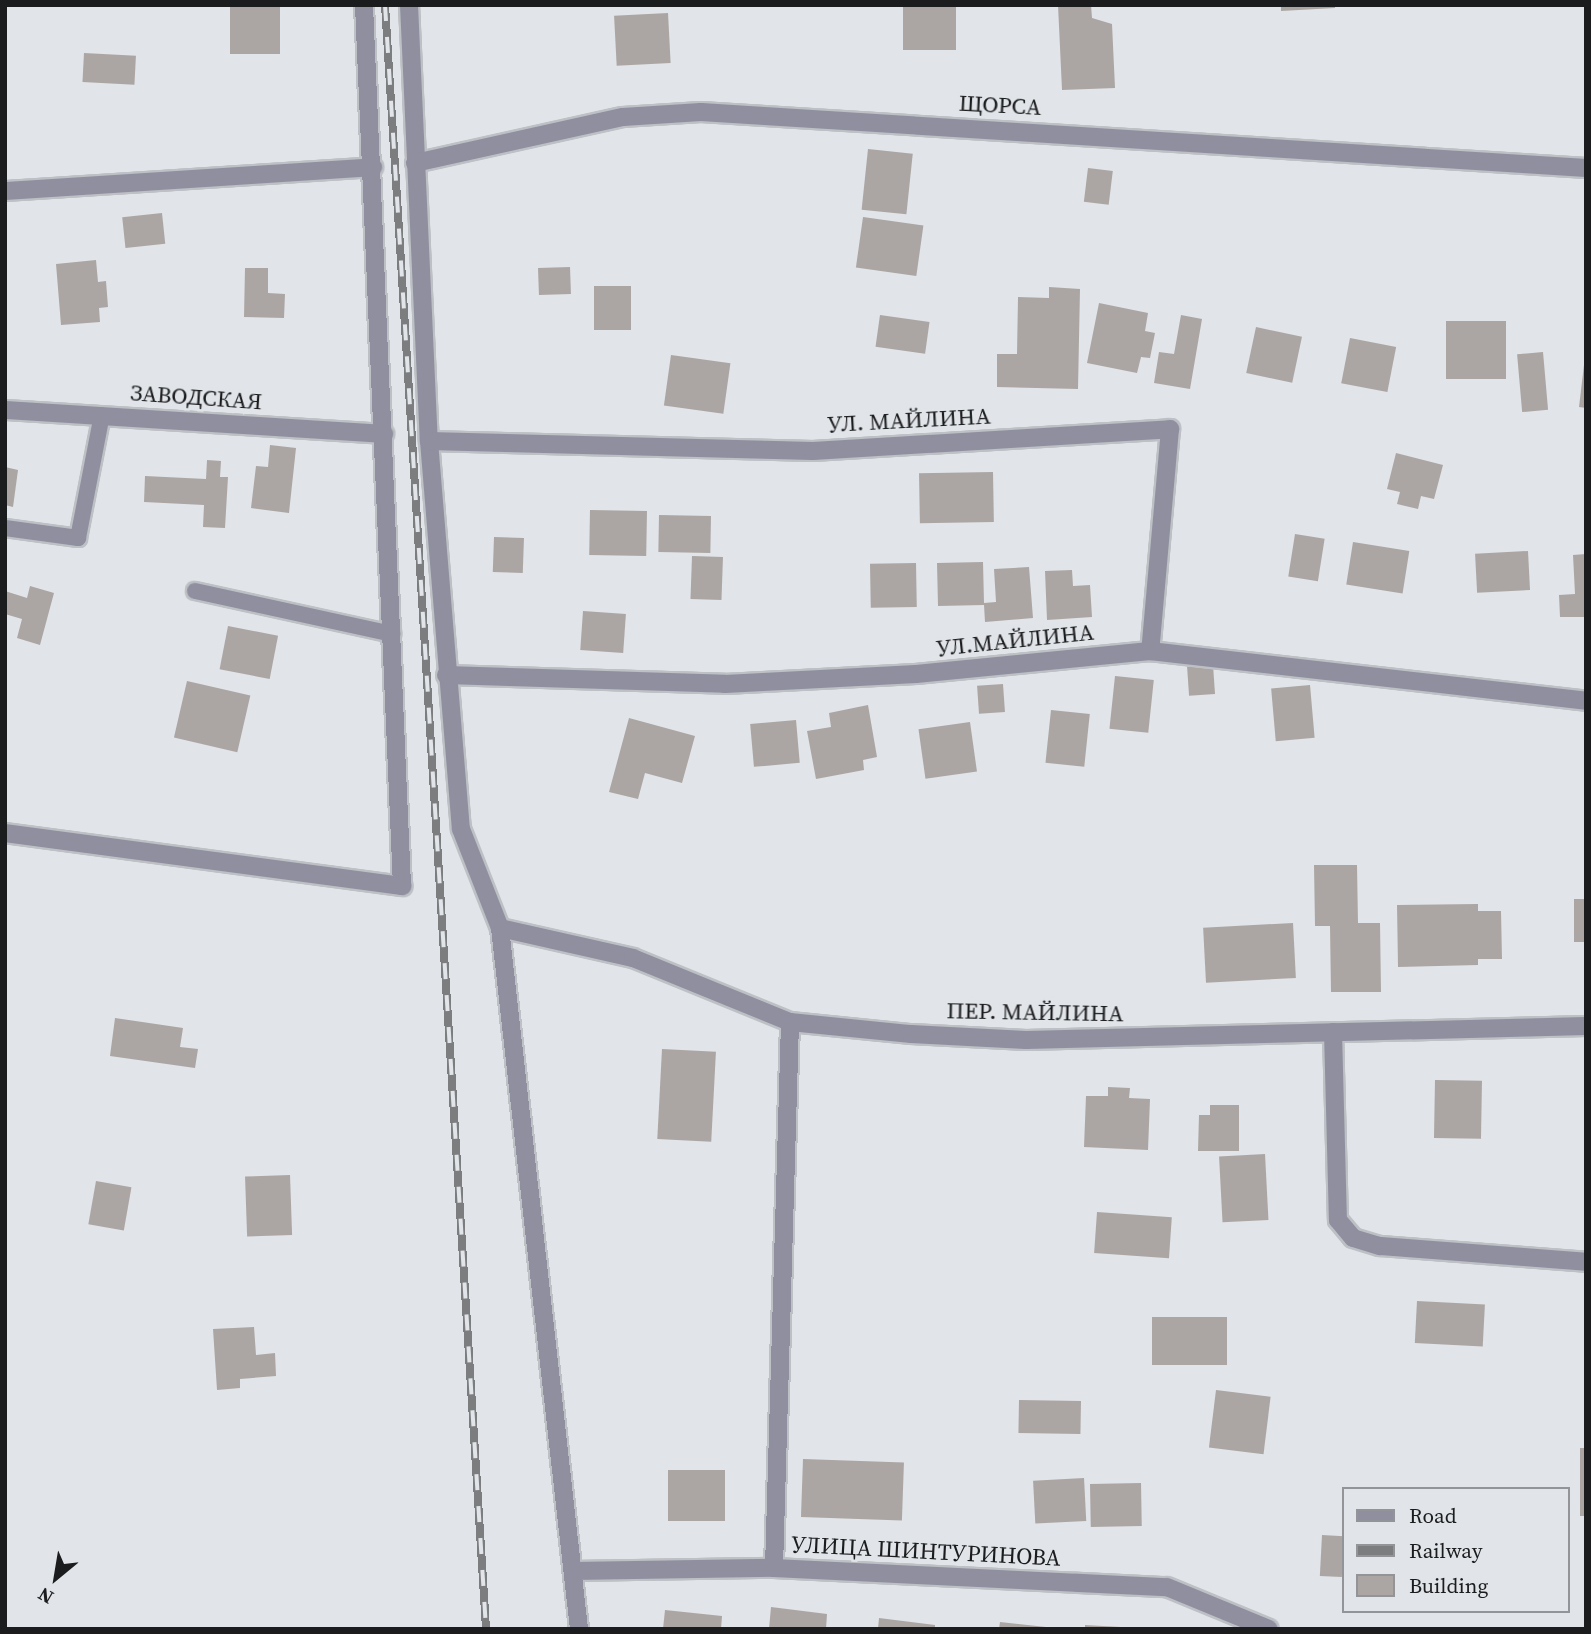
<!DOCTYPE html>
<html>
<head>
<meta charset="utf-8">
<style>
	body { margin:0 }
	#map { position:relative; width:1591px; height:1634px; overflow:hidden; background:#e1e4e8; font-family:"Source Serif 4",serif }
	div>[style] { position:absolute }
	[style*='--x'] { left:calc(var(--x)*1px); top:calc(var(--y)*1px); width:calc(var(--w)*1px); rotate:calc(var(--a)*1deg) }
	.building>* { inset:0; background:#aba6a3; transform-origin:0 0 }
	.roads { filter:drop-shadow(2px 0 #bdc0c4) drop-shadow(-2px 0 #bdc0c4) drop-shadow(0 2px #bdc0c4) drop-shadow(0 -2px #bdc0c4) }
	.service>* { height:16px; margin:-8px; padding:0 8px; transform-origin:8px; border-radius:8px; background:#8f8fa0 }
	.minor>* { height:18px; margin:-9px; padding:0 9px; transform-origin:9px; border-radius:9px; background:#8f8fa0 }
	.rail>* { height:8px; margin-top:-4px; transform-origin:0; background:repeating-linear-gradient(90deg,#e1e4e8 0 16px,#7b7d7f 0 32px); box-sizing:border-box; border-block:2px solid #7b7d7f }
	span { translate:-50% -50%; white-space:nowrap; text-align:center; line-height:1.15; -webkit-text-stroke:5px #e1e4e8; paint-order:stroke }
	.street-label { font-size:23px; color:#1b1c1e }
	.frame { position:absolute; inset:0; border:7px solid #1b1c1e; pointer-events:none }
	.legend { position:absolute; left:1342px; top:1487px; width:228px; height:126px; box-sizing:border-box; background:#e1e4e8; border:2px solid #929497; margin:0; padding:9px 12px; list-style:none; font-size:21px; color:#1b1c1e }
	.legend li { display:flex; align-items:center; gap:14px; height:35px }
	.legend b { width:35px; border:2px solid #929497 }
	.north { position:absolute; left:21px; top:1543px; width:70px; height:70px; -webkit-text-stroke:5px #e1e4e8; paint-order:stroke; rotate:210deg; font-size:19px; font-weight:700; line-height:28px; text-align:center; color:#1b1c1e }
	.north::after { content:''; display:block; margin:auto; width:24px; height:32px; background:#1b1c1e; clip-path:polygon(50% 0,100% 100%,50% 72%,0 100%) }
</style>
</head>
<body>
<div id="map">
	<div class="building">
		<i style="left:230px;top:5px;width:50px;height:49px"></i>
		<i style="left:903px;top:5px;width:53px;height:45px"></i>
		<i style="clip-path:polygon(1058px 5px,1091px 5px,1092px 18px,1112px 24px,1115px 88px,1062px 90px)"></i>
		<i style="clip-path:polygon(1281px 5px,1335px 5px,1335px 8px,1281px 11px)"></i>
		<i style="left:668px;top:13px;width:50px;height:54px;rotate:87deg"></i>
		<i style="left:84px;top:53px;width:52px;height:29px;rotate:3deg"></i>
		<i style="left:868px;top:149px;width:45px;height:61px;rotate:6deg"></i>
		<i style="left:1088px;top:168px;width:25px;height:34px;rotate:7deg"></i>
		<i style="left:162px;top:213px;width:31px;height:40px;rotate:84deg"></i>
		<i style="left:863px;top:217px;width:61px;height:51px;rotate:8deg"></i>
		<i style="clip-path:polygon(96px 260px,98px 282px,106px 281px,108px 307px,99px 308px,100px 322px,61px 325px,56px 264px)"></i>
		<i style="left:570px;top:267px;width:27px;height:32px;rotate:88deg"></i>
		<i style="clip-path:polygon(245px 268px,268px 268px,268px 293px,285px 294px,284px 318px,244px 317px)"></i>
		<i style="left:594px;top:286px;width:37px;height:44px"></i>
		<i style="clip-path:polygon(1049px 287px,1080px 289px,1078px 389px,997px 387px,997px 354px,1017px 354px,1018px 297px,1049px 298px)"></i>
		<i style="clip-path:polygon(1099px 303px,1148px 313px,1145px 331px,1155px 333px,1150px 358px,1141px 357px,1137px 373px,1087px 363px)"></i>
		<i style="left:880px;top:315px;width:50px;height:32px;rotate:8deg"></i>
		<i style="clip-path:polygon(1181px 315px,1202px 319px,1190px 389px,1154px 383px,1159px 352px,1174px 354px)"></i>
		<i style="left:1446px;top:321px;width:60px;height:58px"></i>
		<i style="left:1256px;top:327px;width:47px;height:47px;rotate:12deg"></i>
		<i style="left:1350px;top:338px;width:47px;height:46px;rotate:11deg"></i>
		<i style="left:1543px;top:352px;width:58px;height:26px;rotate:85deg"></i>
		<i style="left:671px;top:355px;width:60px;height:51px;rotate:8deg"></i>
		<i style="clip-path:polygon(1584px 365px,1586px 366px,1586px 408px,1579px 407px)"></i>
		<i style="clip-path:polygon(270px 445px,296px 448px,289px 513px,251px 508px,256px 466px,268px 467px)"></i>
		<i style="clip-path:polygon(1396px 453px,1443px 465px,1434px 499px,1421px 496px,1418px 509px,1397px 504px,1400px 492px,1387px 489px)"></i>
		<i style="clip-path:polygon(207px 460px,221px 461px,220px 477px,228px 477px,225px 528px,203px 527px,204px 505px,144px 502px,145px 476px,206px 479px)"></i>
		<i style="clip-path:polygon(5px 467px,18px 470px,13px 507px,5px 505px)"></i>
		<i style="left:993px;top:472px;width:50px;height:74px;rotate:89deg"></i>
		<i style="left:590px;top:510px;width:57px;height:45px;rotate:1deg"></i>
		<i style="left:659px;top:515px;width:52px;height:37px;rotate:1deg"></i>
		<i style="left:1295px;top:534px;width:30px;height:43px;rotate:9deg"></i>
		<i style="left:494px;top:537px;width:30px;height:35px;rotate:2deg"></i>
		<i style="left:1353px;top:542px;width:57px;height:43px;rotate:9deg"></i>
		<i style="left:1528px;top:551px;width:39px;height:53px;rotate:87deg"></i>
		<i style="clip-path:polygon(1586px 554px,1586px 617px,1560px 617px,1559px 595px,1575px 594px,1573px 555px)"></i>
		<i style="left:692px;top:556px;width:31px;height:43px;rotate:2deg"></i>
		<i style="clip-path:polygon(983px 562px,984px 603px,996px 602px,994px 569px,1029px 567px,1033px 618px,985px 622px,984px 605px,938px 606px,937px 563px)"></i>
		<i style="left:916px;top:563px;width:44px;height:46px;rotate:89deg"></i>
		<i style="clip-path:polygon(1072px 570px,1073px 586px,1090px 585px,1092px 617px,1047px 620px,1045px 571px)"></i>
		<i style="clip-path:polygon(30px 586px,54px 593px,40px 645px,17px 638px,22px 619px,5px 614px,5px 591px,27px 598px)"></i>
		<i style="left:583px;top:611px;width:43px;height:39px;rotate:4deg"></i>
		<i style="left:228px;top:626px;width:51px;height:44px;rotate:11deg"></i>
		<i style="left:1213px;top:665px;width:29px;height:26px;rotate:86deg"></i>
		<i style="left:1115px;top:676px;width:39px;height:53px;rotate:6deg"></i>
		<i style="left:187px;top:681px;width:65px;height:58px;rotate:13deg"></i>
		<i style="left:1003px;top:684px;width:28px;height:26px;rotate:86deg"></i>
		<i style="left:1310px;top:685px;width:53px;height:39px;rotate:85deg"></i>
		<i style="clip-path:polygon(868px 705px,877px 757px,863px 760px,864px 770px,816px 779px,807px 731px,831px 727px,829px 713px)"></i>
		<i style="left:1051px;top:710px;width:39px;height:53px;rotate:6deg"></i>
		<i style="clip-path:polygon(629px 718px,695px 736px,682px 783px,645px 773px,638px 799px,609px 792px)"></i>
		<i style="left:796px;top:720px;width:43px;height:46px;rotate:85deg"></i>
		<i style="left:970px;top:722px;width:50px;height:52px;rotate:82deg"></i>
		<i style="clip-path:polygon(1314px 865px,1357px 865px,1358px 923px,1380px 923px,1381px 992px,1331px 992px,1330px 926px,1315px 926px)"></i>
		<i style="left:1586px;top:899px;width:43px;height:12px;rotate:90deg"></i>
		<i style="clip-path:polygon(1478px 904px,1478px 911px,1501px 911px,1502px 959px,1478px 959px,1478px 965px,1398px 967px,1397px 905px)"></i>
		<i style="left:1293px;top:923px;width:55px;height:90px;rotate:87deg"></i>
		<i style="clip-path:polygon(115px 1018px,183px 1028px,180px 1047px,198px 1049px,195px 1068px,110px 1056px)"></i>
		<i style="left:662px;top:1049px;width:54px;height:90px;rotate:3deg"></i>
		<i style="left:1435px;top:1080px;width:47px;height:58px;rotate:1deg"></i>
		<i style="clip-path:polygon(1108px 1087px,1130px 1088px,1129px 1098px,1150px 1099px,1148px 1150px,1084px 1147px,1086px 1096px,1108px 1096px)"></i>
		<i style="clip-path:polygon(1210px 1105px,1239px 1105px,1239px 1151px,1198px 1151px,1199px 1115px,1210px 1115px)"></i>
		<i style="left:1265px;top:1154px;width:66px;height:46px;rotate:87deg"></i>
		<i style="left:290px;top:1175px;width:60px;height:45px;rotate:88deg"></i>
		<i style="left:96px;top:1181px;width:36px;height:44px;rotate:10deg"></i>
		<i style="left:1097px;top:1212px;width:75px;height:41px;rotate:4deg"></i>
		<i style="left:1417px;top:1301px;width:68px;height:42px;rotate:3deg"></i>
		<i style="left:1152px;top:1317px;width:75px;height:48px"></i>
		<i style="clip-path:polygon(254px 1327px,256px 1355px,275px 1353px,276px 1376px,240px 1379px,240px 1388px,217px 1390px,213px 1329px)"></i>
		<i style="left:1216px;top:1390px;width:55px;height:58px;rotate:7deg"></i>
		<i style="left:1019px;top:1400px;width:62px;height:33px;rotate:1deg"></i>
		<i style="left:1580px;top:1448px;width:6px;height:68px"></i>
		<i style="left:803px;top:1459px;width:101px;height:58px;rotate:2deg"></i>
		<i style="left:668px;top:1470px;width:57px;height:51px"></i>
		<i style="left:1084px;top:1478px;width:43px;height:51px;rotate:87deg"></i>
		<i style="left:1141px;top:1483px;width:43px;height:51px;rotate:89deg"></i>
		<i style="left:1322px;top:1535px;width:22px;height:41px;rotate:3deg"></i>
		<i style="clip-path:polygon(771px 1607px,827px 1614px,826px 1629px,769px 1629px)"></i>
		<i style="clip-path:polygon(665px 1610px,722px 1616px,721px 1629px,663px 1629px)"></i>
		<i style="clip-path:polygon(879px 1618px,935px 1625px,935px 1629px,878px 1629px)"></i>
		<i style="clip-path:polygon(1000px 1622px,1046px 1627px,1045px 1629px,999px 1629px)"></i>
		<i style="clip-path:polygon(1085px 1625px,1121px 1627px,1121px 1629px,1085px 1629px)"></i>
	</div>
	<div class="roads">
		<div class="service">
			<i style="--x:5;--y:528;--w:74;--a:7.8"></i>
			<i style="--x:78;--y:538;--w:125;--a:-79"></i>
			<i style="--x:195;--y:591;--w:202;--a:12.3"></i>
		</div>
		<div class="minor">
			<i style="--x:409;--y:5;--w:436;--a:87.4"></i>
			<i style="--x:429;--y:441;--w:389;--a:85.3"></i>
			<i style="--x:461;--y:829;--w:106;--a:68.5"></i>
			<i style="--x:500;--y:928;--w:705;--a:83.57"></i>
			<i style="--x:415;--y:163;--w:213;--a:-12.5"></i>
			<i style="--x:623;--y:117;--w:78;--a:-3.7"></i>
			<i style="--x:701;--y:112;--w:887;--a:3.62"></i>
			<i style="--x:5;--y:191;--w:369;--a:-3.7"></i>
			<i style="--x:5;--y:410;--w:380;--a:3.6"></i>
			<i style="--x:429;--y:441;--w:384;--a:1.5"></i>
			<i style="--x:813;--y:451;--w:358;--a:-3.5"></i>
			<i style="--x:1170;--y:429;--w:223;--a:95.1"></i>
			<i style="--x:446;--y:675;--w:279;--a:1.8"></i>
			<i style="--x:725;--y:684;--w:191;--a:-3"></i>
			<i style="--x:916;--y:674;--w:235;--a:-5.6"></i>
			<i style="--x:1150;--y:651;--w:439;--a:6.5"></i>
			<i style="--x:5;--y:833;--w:401;--a:7.6"></i>
			<i style="--x:402;--y:886;--w:882;--a:-92.47"></i>
			<i style="--x:500;--y:928;--w:136;--a:12.7"></i>
			<i style="--x:633;--y:958;--w:170;--a:22.2"></i>
			<i style="--x:790;--y:1022;--w:122;--a:5.7"></i>
			<i style="--x:911;--y:1034;--w:115;--a:3"></i>
			<i style="--x:1026;--y:1040;--w:560;--a:-1.43"></i>
			<i style="--x:1333;--y:1032;--w:188;--a:88.5"></i>
			<i style="--x:1338;--y:1220;--w:23;--a:50"></i>
			<i style="--x:1353;--y:1238;--w:28;--a:17"></i>
			<i style="--x:1380;--y:1246;--w:207;--a:4.4"></i>
			<i style="--x:774;--y:1568;--w:546;--a:-88.32"></i>
			<i style="--x:573;--y:1571;--w:201;--a:-0.9"></i>
			<i style="--x:774;--y:1568;--w:393;--a:2.8"></i>
			<i style="--x:1167;--y:1587;--w:110;--a:22.4"></i>
		</div>
	</div>
	<div class="rail">
		<i style="--x:385;--y:5;--w:1627;--a:86.44"></i>
	</div>
	<div class="street-label">
		<span style="left:1000px;top:105px;rotate:3deg">ЩОРСА</span>
		<span style="left:196px;top:397px;rotate:4deg">ЗАВОДСКАЯ</span>
		<span style="left:909px;top:420px;rotate:-3deg">УЛ. МАЙЛИНА</span>
		<span style="left:1015px;top:640px;rotate:-6deg">УЛ.МАЙЛИНА</span>
		<span style="left:1035px;top:1012px;rotate:1deg">ПЕР. МАЙЛИНА</span>
		<span style="left:926px;top:1551px;rotate:3deg">УЛИЦА ШИНТУРИНОВА</span>
	</div>
	<div class="frame"></div>
	<ul class="legend">
	<li><b style="height:9px;background:#8f8fa0"></b>Road</li>
	<li><b style="height:9px;background:#7b7d7f"></b>Railway</li>
	<li><b style="height:19px;background:#aba6a3"></b>Building</li>
	</ul>
	<div class="north">N</div>
</div>
</body>
</html>
